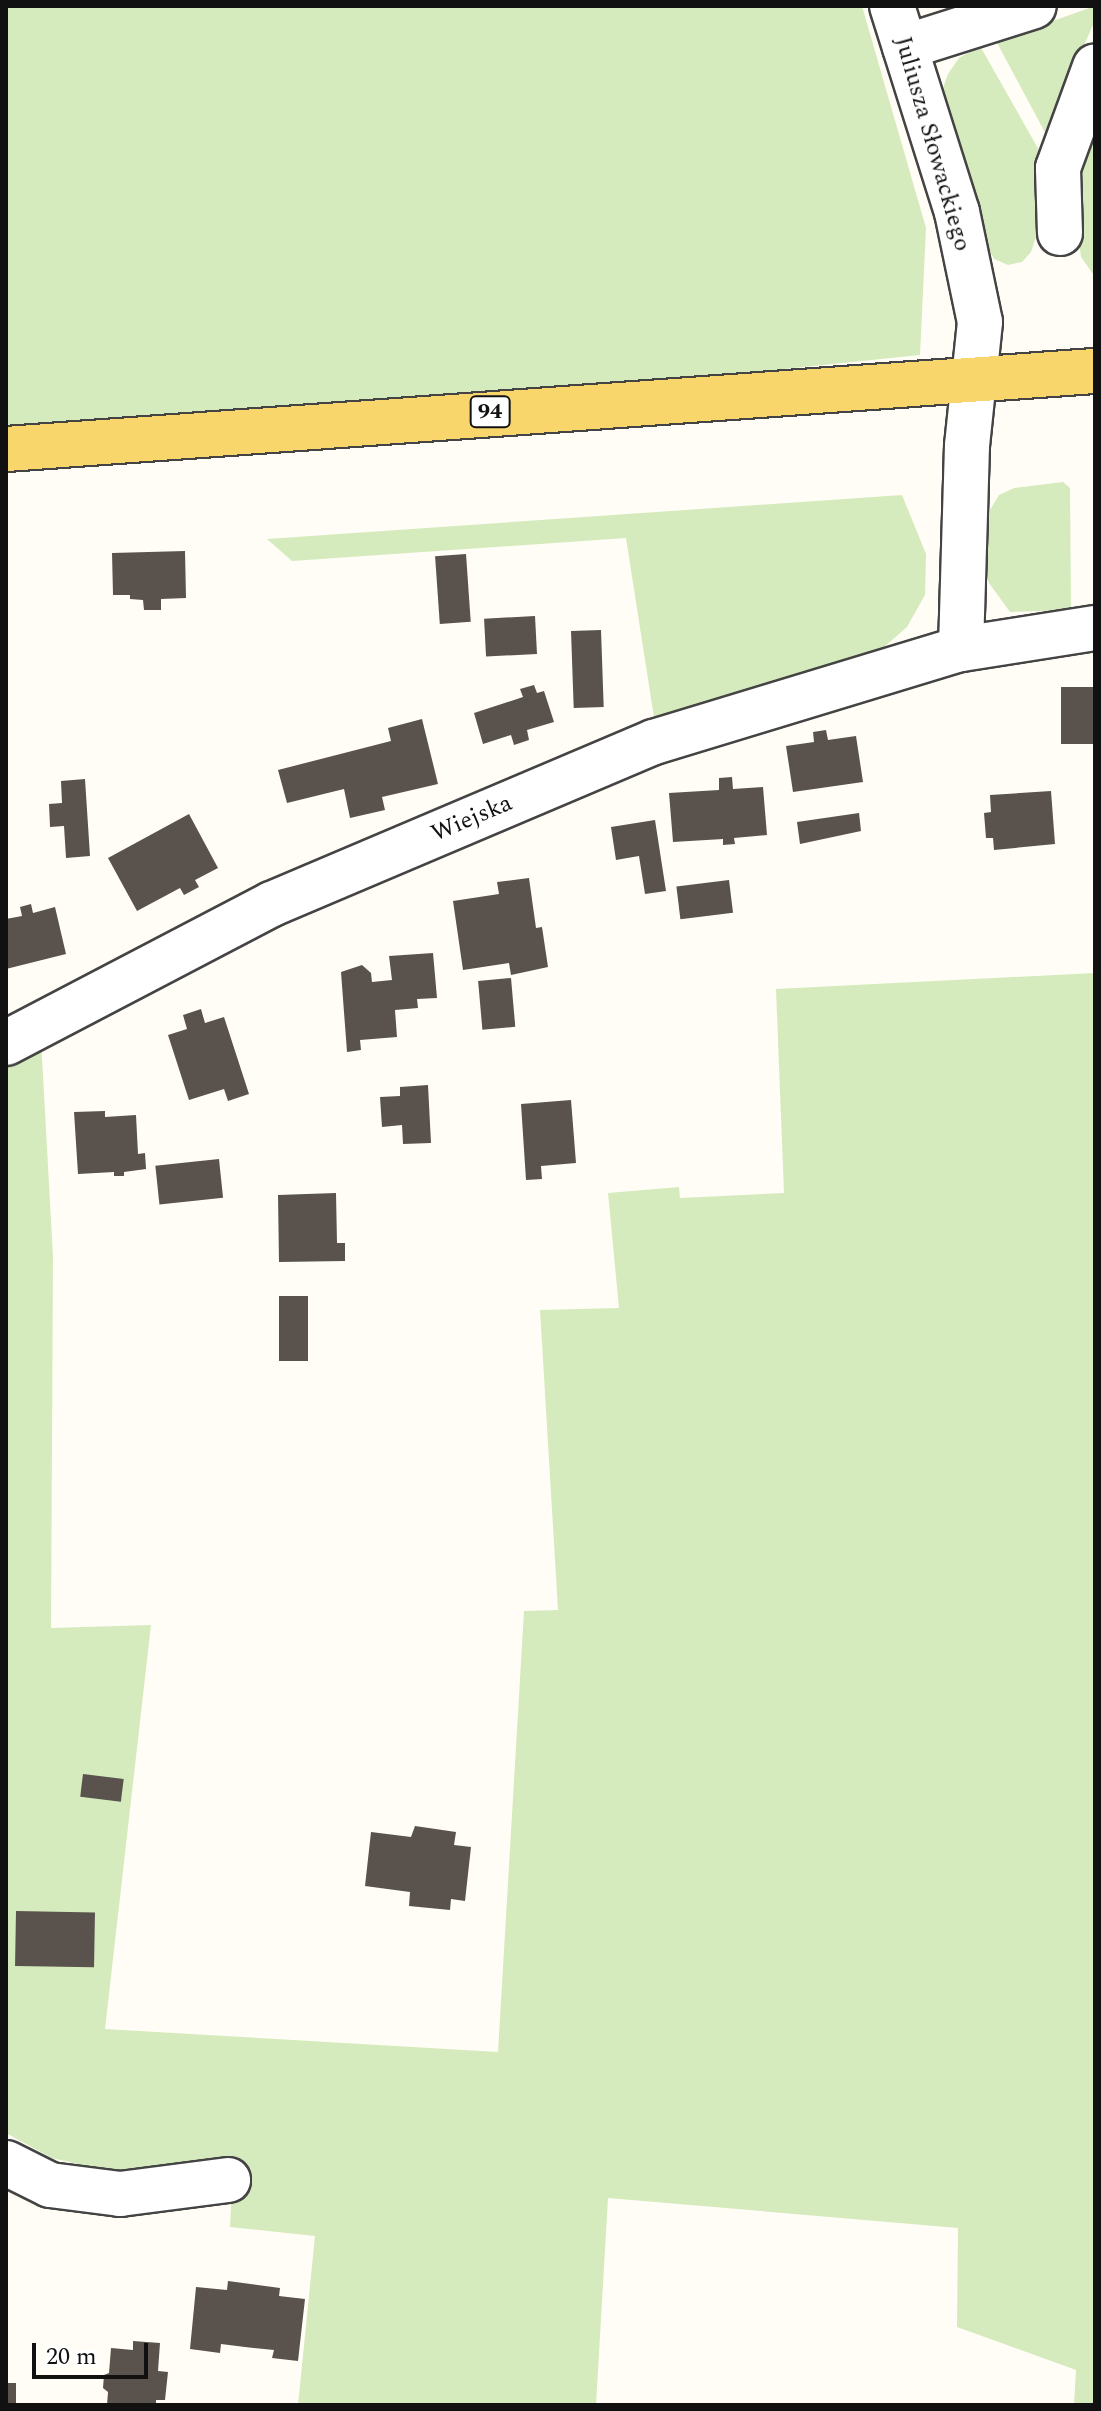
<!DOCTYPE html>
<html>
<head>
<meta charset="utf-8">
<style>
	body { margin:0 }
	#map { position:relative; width:1101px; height:2411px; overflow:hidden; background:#fffdf5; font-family:Spectral,serif }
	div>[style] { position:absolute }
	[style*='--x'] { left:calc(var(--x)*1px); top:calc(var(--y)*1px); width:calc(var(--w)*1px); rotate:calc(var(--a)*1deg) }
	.green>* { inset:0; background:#d5ebbd }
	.building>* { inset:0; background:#5a524d; transform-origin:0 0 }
	.roads { filter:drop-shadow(2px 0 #444) drop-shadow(-2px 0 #444) drop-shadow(0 2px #444) drop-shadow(0 -2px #444) }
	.minor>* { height:44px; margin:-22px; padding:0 22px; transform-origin:22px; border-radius:22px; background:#fff }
	.major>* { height:44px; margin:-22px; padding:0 22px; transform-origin:22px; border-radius:22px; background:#f9d66b }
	span { translate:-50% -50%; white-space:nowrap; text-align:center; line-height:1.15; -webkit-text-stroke:8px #fff; paint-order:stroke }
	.shield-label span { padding:2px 6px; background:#fff; border:2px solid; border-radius:6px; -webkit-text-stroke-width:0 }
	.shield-label { font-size:22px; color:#111; font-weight:700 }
	.street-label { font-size:24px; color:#111 }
	.frame { position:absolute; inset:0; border:8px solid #111; pointer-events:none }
	.scale { position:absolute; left:32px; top:2343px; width:116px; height:36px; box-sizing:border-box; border:4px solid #111; border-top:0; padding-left:10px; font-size:24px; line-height:28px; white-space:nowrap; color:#111; -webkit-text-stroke:6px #fff; paint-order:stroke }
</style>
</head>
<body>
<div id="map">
	<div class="green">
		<i style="clip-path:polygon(6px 6px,862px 6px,926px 228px,920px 355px,509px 397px,6px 427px)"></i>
		<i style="clip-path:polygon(1095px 6px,1095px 20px,1063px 94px,1049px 140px,996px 41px)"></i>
		<i style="clip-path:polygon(980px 46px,1044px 159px,1040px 224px,1031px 252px,1022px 262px,1008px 265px,994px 259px,985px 241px,941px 94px,948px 74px,959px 58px)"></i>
		<i style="clip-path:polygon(1095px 129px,1095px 277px,1081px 257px,1073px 195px,1086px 136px)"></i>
		<i style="clip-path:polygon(1063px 482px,1070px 488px,1071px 610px,1010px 612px,989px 583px,978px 555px,981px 525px,999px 495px,1014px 488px)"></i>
		<i style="clip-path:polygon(902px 495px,926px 554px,925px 595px,907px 627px,869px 660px,655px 724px,626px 538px,292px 561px,267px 539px)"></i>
		<i style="clip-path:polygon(1095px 973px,1095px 2405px,1074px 2405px,1076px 2370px,957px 2327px,958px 2228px,608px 2198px,596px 2405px,298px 2405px,315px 2236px,230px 2227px,233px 2163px,125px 2175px,52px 2158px,6px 2133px,6px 1058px,41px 1039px,53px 1257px,51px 1628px,151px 1625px,105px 2029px,498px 2052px,524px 1611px,558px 1610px,540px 1310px,619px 1308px,608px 1193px,679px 1187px,680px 1198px,784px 1193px,776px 989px)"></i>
	</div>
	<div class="building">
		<i style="clip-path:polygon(185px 551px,186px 598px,161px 599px,161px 610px,144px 610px,143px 600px,130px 599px,130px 595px,113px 595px,112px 553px)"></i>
		<i style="left:466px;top:554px;width:68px;height:31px;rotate:86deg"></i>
		<i style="left:535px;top:616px;width:38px;height:51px;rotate:87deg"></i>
		<i style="left:601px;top:630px;width:77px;height:30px;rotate:88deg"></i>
		<i style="clip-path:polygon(534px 685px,537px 693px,544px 691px,554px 722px,527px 730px,529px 740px,514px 745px,511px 735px,483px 744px,474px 713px,523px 697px,520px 689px)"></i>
		<i style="left:1095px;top:687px;width:57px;height:34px;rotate:90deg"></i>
		<i style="clip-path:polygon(422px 719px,438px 784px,382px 797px,385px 810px,350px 818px,344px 789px,287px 803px,278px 770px,391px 741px,388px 728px)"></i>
		<i style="clip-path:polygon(826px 730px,828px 740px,856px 736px,863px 782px,793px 792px,786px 746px,814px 742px,813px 732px)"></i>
		<i style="clip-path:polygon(732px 777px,733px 789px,763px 787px,767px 835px,734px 838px,735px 844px,723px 845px,723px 839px,673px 842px,669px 793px,719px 790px,719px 778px)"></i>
		<i style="clip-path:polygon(85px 779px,90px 856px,66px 858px,64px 826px,50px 827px,49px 804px,62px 803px,61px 781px)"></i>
		<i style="clip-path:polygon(1051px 791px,1055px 844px,994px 850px,993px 838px,986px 838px,984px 813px,991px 812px,990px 795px)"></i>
		<i style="clip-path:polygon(859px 813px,861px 831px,800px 844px,797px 822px)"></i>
		<i style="clip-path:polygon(189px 814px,218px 868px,195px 880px,199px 887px,184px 895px,180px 888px,137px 911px,108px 858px)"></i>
		<i style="clip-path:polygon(655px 820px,666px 891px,645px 894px,639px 856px,616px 860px,611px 827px)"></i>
		<i style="clip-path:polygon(529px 878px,536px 928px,542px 927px,548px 967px,511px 975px,509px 963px,463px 970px,453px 901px,499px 894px,497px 882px)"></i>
		<i style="left:729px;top:880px;width:33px;height:53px;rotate:83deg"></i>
		<i style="clip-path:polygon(31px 904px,33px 913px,55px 907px,66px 954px,6px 969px,6px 919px,22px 916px,20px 907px)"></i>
		<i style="clip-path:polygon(433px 953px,437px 998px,417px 999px,418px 1008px,395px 1010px,397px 1037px,360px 1040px,361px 1050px,347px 1052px,341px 972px,362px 965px,371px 973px,372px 982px,392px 980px,389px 956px)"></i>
		<i style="left:511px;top:978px;width:49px;height:33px;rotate:85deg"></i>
		<i style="clip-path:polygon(201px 1009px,205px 1023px,224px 1017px,249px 1094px,228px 1101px,224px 1089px,189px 1100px,168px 1035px,187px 1029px,183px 1015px)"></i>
		<i style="clip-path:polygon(428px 1085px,431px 1143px,403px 1144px,402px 1125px,382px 1127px,380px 1097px,400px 1096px,400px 1087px)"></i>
		<i style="clip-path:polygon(571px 1100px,576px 1163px,541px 1166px,542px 1179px,526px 1180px,521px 1104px)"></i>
		<i style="clip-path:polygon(105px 1111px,105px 1117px,136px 1115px,138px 1154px,145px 1153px,146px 1169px,124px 1172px,124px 1176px,114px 1176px,114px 1172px,78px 1174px,74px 1112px)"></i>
		<i style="left:219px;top:1159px;width:39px;height:64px;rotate:84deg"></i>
		<i style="clip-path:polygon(336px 1193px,337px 1243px,345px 1243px,345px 1261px,279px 1262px,278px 1195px)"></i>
		<i style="left:279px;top:1296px;width:29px;height:65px"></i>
		<i style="left:83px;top:1774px;width:41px;height:23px;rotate:7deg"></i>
		<i style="clip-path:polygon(415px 1826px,456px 1832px,454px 1845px,471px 1847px,465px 1901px,451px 1899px,450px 1910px,409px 1906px,410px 1892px,365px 1886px,371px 1832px,411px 1837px)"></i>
		<i style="left:16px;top:1911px;width:79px;height:55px;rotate:1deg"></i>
		<i style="clip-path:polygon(228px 2281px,280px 2288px,279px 2296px,305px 2299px,298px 2361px,272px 2358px,274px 2350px,245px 2347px,221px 2344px,220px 2353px,190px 2349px,196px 2287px,227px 2290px)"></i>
		<i style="clip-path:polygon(133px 2341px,160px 2343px,158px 2371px,168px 2372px,165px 2400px,156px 2400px,156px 2405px,107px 2405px,108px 2392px,103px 2388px,104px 2375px,109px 2373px,111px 2348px,133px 2350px)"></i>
		<i style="left:16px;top:2383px;width:22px;height:10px;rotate:90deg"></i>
	</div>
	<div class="roads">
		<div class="minor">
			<i style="--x:892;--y:6;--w:216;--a:72.5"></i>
			<i style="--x:957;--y:212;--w:112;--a:78.2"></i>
			<i style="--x:980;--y:322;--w:125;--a:96"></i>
			<i style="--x:967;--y:446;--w:203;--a:91.7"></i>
			<i style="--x:905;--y:47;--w:135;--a:-17.6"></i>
			<i style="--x:1060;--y:233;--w:65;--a:-91.8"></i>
			<i style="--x:1058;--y:168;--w:108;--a:-69.9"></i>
			<i style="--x:6;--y:1043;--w:300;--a:-27.6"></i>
			<i style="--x:272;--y:904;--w:415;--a:-23"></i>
			<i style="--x:654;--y:742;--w:321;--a:-16.9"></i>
			<i style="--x:961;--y:649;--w:136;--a:-8.9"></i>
			<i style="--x:6;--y:2163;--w:49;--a:26.6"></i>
			<i style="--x:50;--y:2185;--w:71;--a:7.3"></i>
			<i style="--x:120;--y:2194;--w:109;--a:-7.4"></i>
		</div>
		<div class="major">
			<i style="--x:6;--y:449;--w:1092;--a:-4.1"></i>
		</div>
	</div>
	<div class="shield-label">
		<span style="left:490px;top:412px">94</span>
	</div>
	<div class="street-label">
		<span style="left:932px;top:144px;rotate:74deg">Juliusza Słowackiego</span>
		<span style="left:472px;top:819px;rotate:-23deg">Wiejska</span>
	</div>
	<div class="frame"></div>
	<div class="scale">20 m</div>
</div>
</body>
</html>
